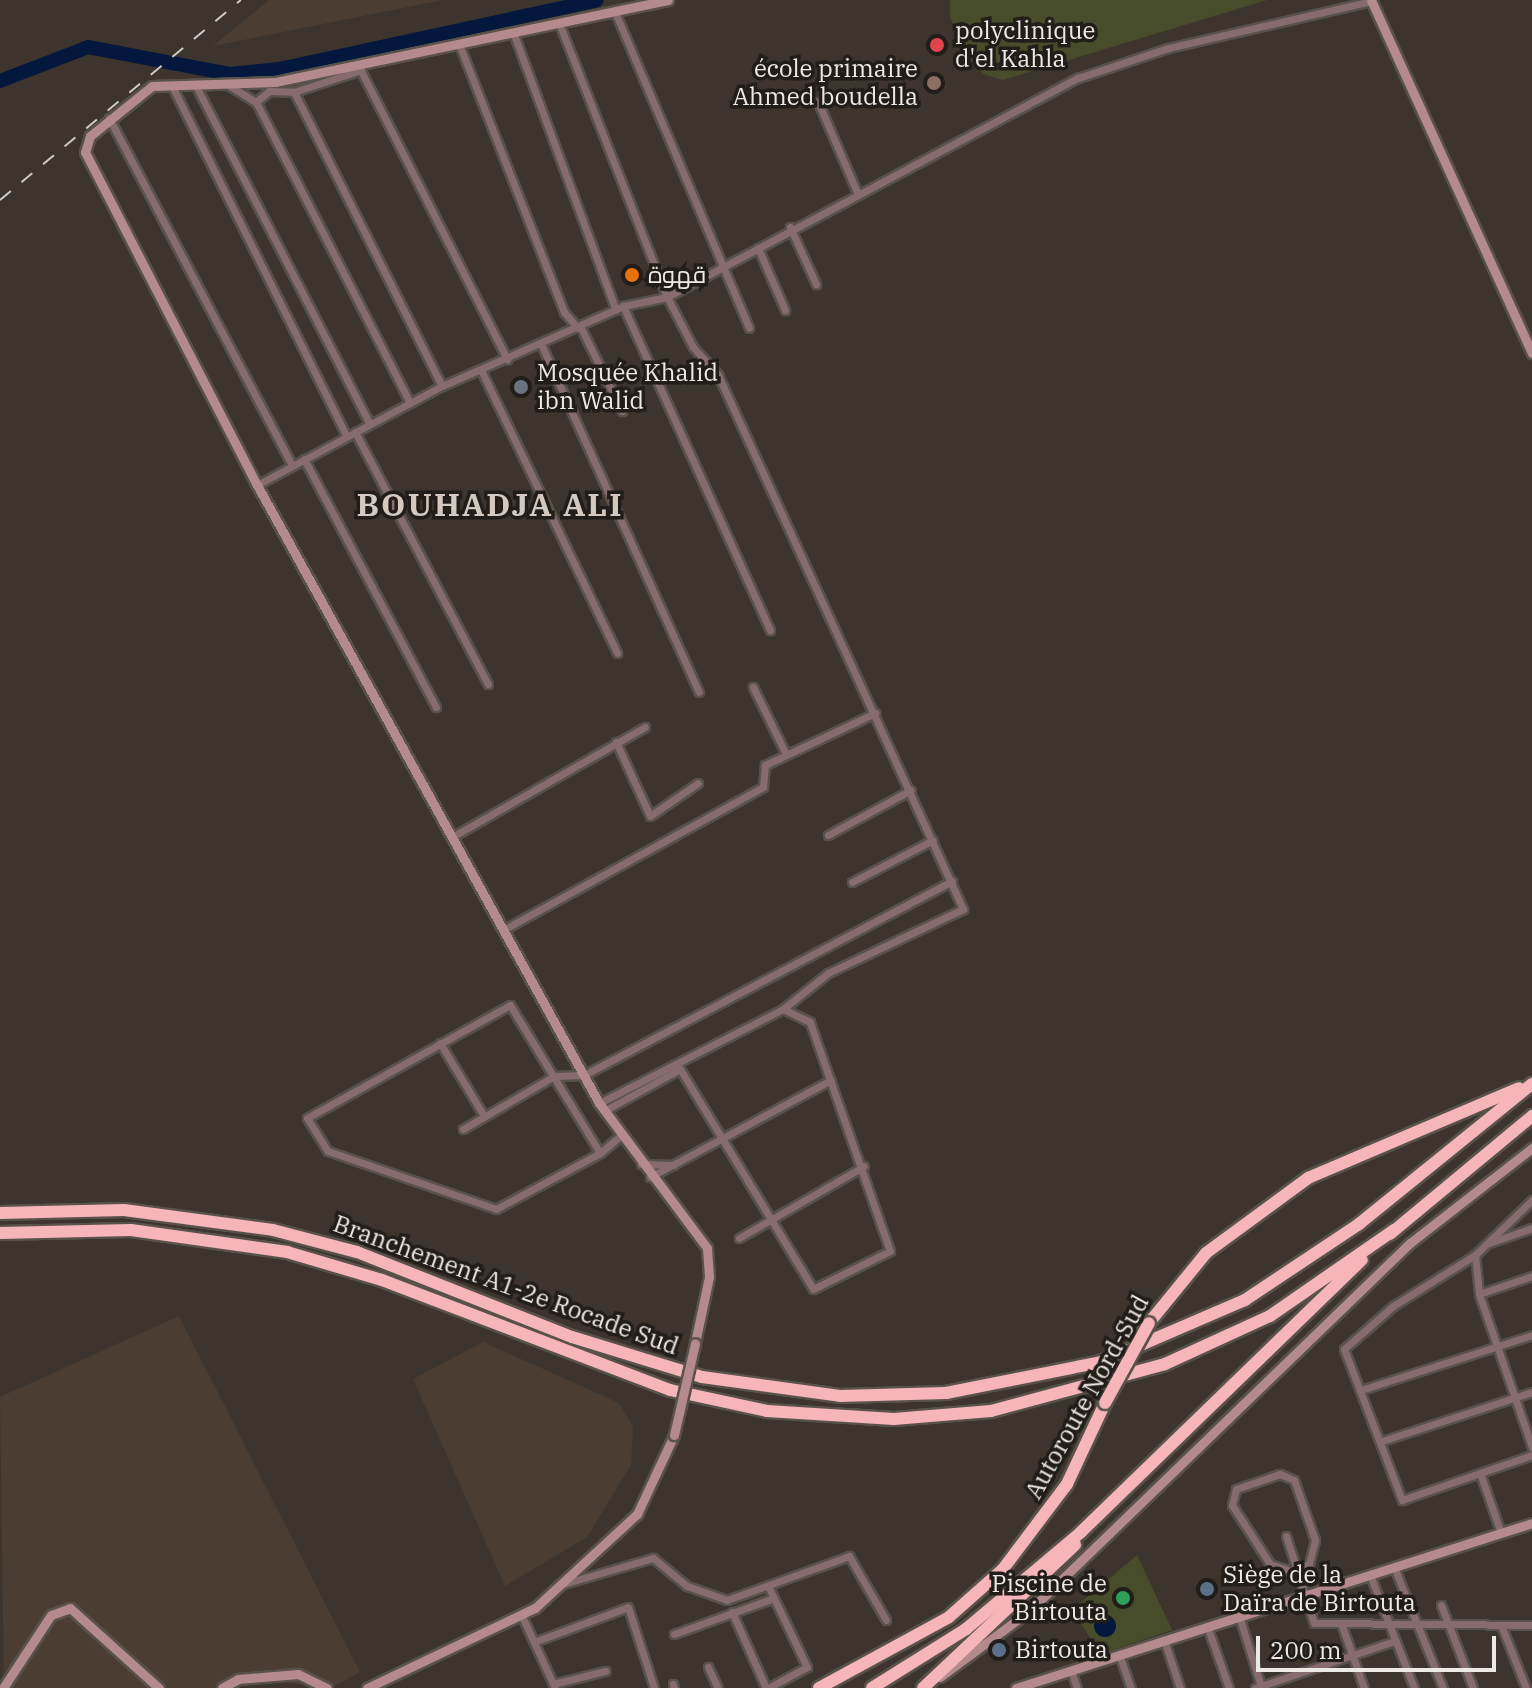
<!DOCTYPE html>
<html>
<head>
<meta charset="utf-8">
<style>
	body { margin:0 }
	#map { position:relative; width:1532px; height:1688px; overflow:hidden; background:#3d352d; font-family:"IBM Plex Serif",Cairo,serif }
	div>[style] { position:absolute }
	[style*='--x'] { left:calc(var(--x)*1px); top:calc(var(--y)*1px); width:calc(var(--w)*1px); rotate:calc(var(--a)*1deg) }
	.built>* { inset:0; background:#4b3d31 }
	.green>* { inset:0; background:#474d2b }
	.water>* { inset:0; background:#04183d }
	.round { border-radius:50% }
	.river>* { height:14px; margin:-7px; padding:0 7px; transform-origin:7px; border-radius:7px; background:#04183d }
	.roads { filter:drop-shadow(2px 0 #59524a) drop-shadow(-2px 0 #59524a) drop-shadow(0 2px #59524a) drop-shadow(0 -2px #59524a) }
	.street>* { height:7px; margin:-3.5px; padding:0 3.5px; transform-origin:3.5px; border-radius:3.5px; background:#876c6e }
	.secondary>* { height:9px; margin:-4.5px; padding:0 4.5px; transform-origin:4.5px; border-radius:4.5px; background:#b48a8c }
	.highway>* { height:12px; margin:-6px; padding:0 6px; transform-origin:6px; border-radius:6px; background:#f6b5b9 }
	.rail>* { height:2px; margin-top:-1px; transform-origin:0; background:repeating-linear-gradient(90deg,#d1cbc6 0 14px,transparent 0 28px) }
	.bridges { filter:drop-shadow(2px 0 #59524a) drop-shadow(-2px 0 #59524a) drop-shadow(0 2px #59524a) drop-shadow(0 -2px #59524a) }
	.secondary-bridge>* { height:9px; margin:-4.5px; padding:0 4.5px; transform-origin:4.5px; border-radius:4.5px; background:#b48a8c }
	.highway-bridge>* { height:12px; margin:-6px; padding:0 6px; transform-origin:6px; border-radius:6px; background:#f6b5b9 }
	.dots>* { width:22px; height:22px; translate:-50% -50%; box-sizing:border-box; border:4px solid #211d19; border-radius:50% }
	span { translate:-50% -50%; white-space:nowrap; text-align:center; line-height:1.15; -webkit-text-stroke:7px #211d19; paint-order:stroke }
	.poi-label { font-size:24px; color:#efe9e4 }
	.left { translate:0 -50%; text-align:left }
	.right { translate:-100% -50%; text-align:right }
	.street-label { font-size:24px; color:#efe9e4 }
	.district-label { font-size:32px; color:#d4c9bf; font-weight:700; letter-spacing:2px }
	.scale { position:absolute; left:1256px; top:1636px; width:240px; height:36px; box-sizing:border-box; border:4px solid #efe9e4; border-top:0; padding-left:10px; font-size:24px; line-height:28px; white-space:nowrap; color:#efe9e4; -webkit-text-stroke:6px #211d19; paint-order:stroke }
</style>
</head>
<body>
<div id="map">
	<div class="built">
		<i style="clip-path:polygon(269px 0,443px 0,213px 46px)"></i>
		<i style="clip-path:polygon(179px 1316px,360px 1672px,331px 1688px,246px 1678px,223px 1688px,4px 1688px,0 1397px)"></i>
		<i style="clip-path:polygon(483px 1342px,619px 1403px,633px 1427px,631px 1465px,587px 1537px,505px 1586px,413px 1379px)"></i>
	</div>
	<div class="green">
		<i style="clip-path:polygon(950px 0,1267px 0,1003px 80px,983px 74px,972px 61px,950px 17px)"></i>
		<i style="clip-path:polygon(1137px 1555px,1172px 1630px,1101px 1654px,1072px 1610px)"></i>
	</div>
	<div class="water">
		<i class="round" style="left:1094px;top:1615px;width:22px;height:22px"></i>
	</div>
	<div class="river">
		<i style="--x:0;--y:81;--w:94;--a:-21.1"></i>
		<i style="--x:88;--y:47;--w:145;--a:10.8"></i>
		<i style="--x:230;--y:74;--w:49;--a:-5.8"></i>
		<i style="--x:279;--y:69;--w:325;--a:-12.2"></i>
	</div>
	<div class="roads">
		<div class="street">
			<i style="--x:615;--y:12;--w:343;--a:67"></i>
			<i style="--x:559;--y:23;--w:295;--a:68.5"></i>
			<i style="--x:667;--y:297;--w:56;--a:62.5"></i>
			<i style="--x:693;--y:347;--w:38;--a:48"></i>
			<i style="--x:718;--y:375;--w:588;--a:65.35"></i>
			<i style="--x:963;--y:909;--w:149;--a:154.6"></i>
			<i style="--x:828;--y:973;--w:58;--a:141.3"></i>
			<i style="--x:783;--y:1009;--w:207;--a:152.9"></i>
			<i style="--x:513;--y:32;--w:296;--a:69.7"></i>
			<i style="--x:459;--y:44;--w:288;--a:68.6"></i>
			<i style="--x:564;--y:312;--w:21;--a:49"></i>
			<i style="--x:358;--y:65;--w:330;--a:63.1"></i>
			<i style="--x:172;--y:86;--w:390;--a:63.5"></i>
			<i style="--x:196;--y:86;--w:378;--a:62.8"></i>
			<i style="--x:230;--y:86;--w:31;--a:32"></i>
			<i style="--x:256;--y:102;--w:17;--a:-40"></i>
			<i style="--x:269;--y:91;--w:25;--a:2"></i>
			<i style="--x:294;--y:92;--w:329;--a:63.3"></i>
			<i style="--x:294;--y:92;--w:71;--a:-18.2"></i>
			<i style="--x:256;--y:102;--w:338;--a:62.9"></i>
			<i style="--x:818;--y:102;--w:98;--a:66.6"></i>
			<i style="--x:109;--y:118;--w:392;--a:62.2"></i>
			<i style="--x:790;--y:227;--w:63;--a:65.5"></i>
			<i style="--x:758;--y:248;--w:68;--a:66.5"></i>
			<i style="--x:623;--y:306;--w:356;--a:65.6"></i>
			<i style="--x:580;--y:326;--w:95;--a:63.7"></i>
			<i style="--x:541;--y:344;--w:382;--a:65.6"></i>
			<i style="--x:481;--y:370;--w:314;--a:64.3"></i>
			<i style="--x:355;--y:432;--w:285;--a:62.2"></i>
			<i style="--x:304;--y:459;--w:281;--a:62"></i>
			<i style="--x:257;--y:485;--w:210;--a:-28.2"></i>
			<i style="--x:442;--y:386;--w:198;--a:-23.8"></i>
			<i style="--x:623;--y:306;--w:45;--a:-11.6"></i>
			<i style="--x:667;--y:297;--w:466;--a:-28.1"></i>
			<i style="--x:1078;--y:78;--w:95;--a:-18.4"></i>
			<i style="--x:1168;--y:48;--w:208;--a:-13"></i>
			<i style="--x:753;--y:687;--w:75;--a:63.8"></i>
			<i style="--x:616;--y:742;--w:81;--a:65.3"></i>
			<i style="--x:650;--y:816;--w:58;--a:-34.5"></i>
			<i style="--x:828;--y:835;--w:94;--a:-28.5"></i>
			<i style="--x:452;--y:837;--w:222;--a:-29.7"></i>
			<i style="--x:852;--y:882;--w:91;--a:-27.4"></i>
			<i style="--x:503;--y:930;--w:297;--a:-28.8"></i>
			<i style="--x:763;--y:787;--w:22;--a:-85"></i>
			<i style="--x:765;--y:765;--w:122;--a:-25.3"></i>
			<i style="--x:440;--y:1043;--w:85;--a:58.9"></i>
			<i style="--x:604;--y:1111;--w:87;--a:-28.9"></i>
			<i style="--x:680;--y:1069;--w:257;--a:58.8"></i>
			<i style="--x:813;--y:1289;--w:86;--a:-26.3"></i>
			<i style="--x:890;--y:1251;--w:243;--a:-109.3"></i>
			<i style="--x:810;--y:1022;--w:30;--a:-154"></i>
			<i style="--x:463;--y:1129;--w:105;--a:-30.2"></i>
			<i style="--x:554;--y:1076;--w:30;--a:-2"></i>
			<i style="--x:584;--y:1075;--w:416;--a:-27.8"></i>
			<i style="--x:600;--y:1153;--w:173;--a:-121.3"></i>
			<i style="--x:510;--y:1005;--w:232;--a:150.9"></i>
			<i style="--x:307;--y:1118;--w:39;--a:58"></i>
			<i style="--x:328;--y:1151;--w:178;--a:19"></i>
			<i style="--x:496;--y:1209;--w:118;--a:-28.3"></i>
			<i style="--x:600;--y:1153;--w:26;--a:-40"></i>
			<i style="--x:641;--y:1164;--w:32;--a:2"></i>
			<i style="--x:650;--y:1177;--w:205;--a:-28.2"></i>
			<i style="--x:1532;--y:1200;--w:79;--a:136"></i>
			<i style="--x:1475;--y:1255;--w:97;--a:148.1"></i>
			<i style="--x:1393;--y:1306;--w:65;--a:138.7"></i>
			<i style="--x:1344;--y:1349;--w:162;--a:69"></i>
			<i style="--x:1402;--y:1500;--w:138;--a:-19.1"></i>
			<i style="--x:739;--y:1238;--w:144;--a:-29.9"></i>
			<i style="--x:1489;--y:1243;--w:46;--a:-19.2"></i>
			<i style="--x:1475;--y:1255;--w:39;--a:84"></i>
			<i style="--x:1479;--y:1294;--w:162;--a:70.9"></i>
			<i style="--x:1479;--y:1294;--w:56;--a:-18.8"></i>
			<i style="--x:1361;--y:1390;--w:180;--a:-17.8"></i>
			<i style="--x:1382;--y:1441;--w:158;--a:-18.1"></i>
			<i style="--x:1480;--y:1473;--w:64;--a:70.7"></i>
			<i style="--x:1280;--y:1474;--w:15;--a:23"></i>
			<i style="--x:1294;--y:1480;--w:64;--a:70.7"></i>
			<i style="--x:1315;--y:1540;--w:25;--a:104"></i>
			<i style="--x:1309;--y:1564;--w:19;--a:159"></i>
			<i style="--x:1291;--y:1571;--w:22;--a:-162"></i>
			<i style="--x:1270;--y:1564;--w:70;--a:-122.8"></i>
			<i style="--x:1232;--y:1505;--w:16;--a:-76"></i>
			<i style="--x:1236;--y:1489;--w:46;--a:-18.8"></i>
			<i style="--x:1286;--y:1536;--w:91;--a:72.2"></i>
			<i style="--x:1314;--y:1623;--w:218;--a:0.5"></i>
			<i style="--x:1394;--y:1567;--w:131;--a:68"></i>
			<i style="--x:1370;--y:1575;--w:121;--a:68.7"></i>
			<i style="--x:563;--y:1584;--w:94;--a:-16.1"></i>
			<i style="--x:653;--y:1558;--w:44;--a:39.5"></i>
			<i style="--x:687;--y:1586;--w:42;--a:19.3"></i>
			<i style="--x:727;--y:1600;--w:130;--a:-19.8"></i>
			<i style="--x:849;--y:1556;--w:74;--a:60"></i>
			<i style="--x:1441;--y:1605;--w:89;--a:68.9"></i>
			<i style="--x:732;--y:1612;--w:83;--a:65.9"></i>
			<i style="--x:521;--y:1614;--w:81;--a:65.3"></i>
			<i style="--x:1239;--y:1616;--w:73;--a:72.6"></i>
			<i style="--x:1501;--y:1625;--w:68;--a:68.4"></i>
			<i style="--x:1207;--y:1626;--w:66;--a:70.5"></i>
			<i style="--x:1342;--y:1626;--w:66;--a:70.5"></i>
			<i style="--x:674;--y:1634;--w:106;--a:-19.8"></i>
			<i style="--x:1164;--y:1640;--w:51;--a:71.6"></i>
			<i style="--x:534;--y:1642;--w:100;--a:-20.4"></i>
			<i style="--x:628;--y:1607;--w:85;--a:72.2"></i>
			<i style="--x:1119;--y:1654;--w:36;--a:71"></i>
			<i style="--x:708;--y:1667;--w:23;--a:65"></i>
			<i style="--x:1071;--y:1670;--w:19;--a:72"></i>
			<i style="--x:553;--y:1684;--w:54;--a:-14"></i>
			<i style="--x:673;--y:1684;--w:4;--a:76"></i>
			<i style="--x:768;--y:1688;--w:44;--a:-28.3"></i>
			<i style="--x:807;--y:1667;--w:88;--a:-115.7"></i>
			<i style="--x:1255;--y:1688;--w:148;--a:-18.6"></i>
		</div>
		<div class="secondary">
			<i style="--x:668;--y:0;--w:400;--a:168.2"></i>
			<i style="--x:276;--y:82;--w:124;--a:178.2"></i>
			<i style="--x:152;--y:86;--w:80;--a:141.1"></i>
			<i style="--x:90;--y:136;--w:17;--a:107"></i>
			<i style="--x:85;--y:152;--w:375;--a:62.7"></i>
			<i style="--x:257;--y:485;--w:706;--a:61.04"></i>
			<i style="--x:599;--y:1103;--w:181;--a:53.3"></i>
			<i style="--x:707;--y:1248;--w:29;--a:86"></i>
			<i style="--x:709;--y:1277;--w:67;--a:102"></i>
			<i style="--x:1371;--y:0;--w:388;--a:65.5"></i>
			<i style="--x:940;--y:1677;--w:109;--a:-36.5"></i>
			<i style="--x:1028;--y:1612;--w:531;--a:-44.01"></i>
			<i style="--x:1410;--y:1243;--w:155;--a:-37.9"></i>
			<i style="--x:3;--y:1688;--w:87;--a:-56.7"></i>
			<i style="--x:51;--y:1615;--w:20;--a:-20"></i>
			<i style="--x:70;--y:1608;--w:120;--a:42"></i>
			<i style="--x:222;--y:1688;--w:18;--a:-29"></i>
			<i style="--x:238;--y:1679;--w:60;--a:-4.8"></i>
			<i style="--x:298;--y:1674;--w:32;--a:26"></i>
			<i style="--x:367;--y:1688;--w:186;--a:-25.5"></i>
			<i style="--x:535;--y:1608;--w:139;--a:-42.7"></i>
			<i style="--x:637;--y:1514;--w:87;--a:-64.9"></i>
			<i style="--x:1016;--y:1688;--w:542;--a:-17.73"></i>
		</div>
		<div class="highway">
			<i style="--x:0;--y:1213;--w:124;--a:-1.4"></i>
			<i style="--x:124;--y:1210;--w:150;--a:7.6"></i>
			<i style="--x:273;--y:1230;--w:87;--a:14.7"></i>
			<i style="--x:357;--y:1252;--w:231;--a:21.6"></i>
			<i style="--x:572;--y:1337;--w:136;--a:17.1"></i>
			<i style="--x:702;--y:1377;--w:139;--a:7.8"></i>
			<i style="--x:840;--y:1396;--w:106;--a:-1.6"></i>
			<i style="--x:946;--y:1393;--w:158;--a:-11.3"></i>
			<i style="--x:1101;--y:1362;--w:157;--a:-23.3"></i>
			<i style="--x:1245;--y:1300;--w:137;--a:-33.7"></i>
			<i style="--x:1359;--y:1224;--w:223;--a:-39"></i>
			<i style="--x:0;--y:1233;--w:131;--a:-1.3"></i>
			<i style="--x:131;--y:1230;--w:158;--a:8"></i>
			<i style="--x:287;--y:1252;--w:99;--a:16.4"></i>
			<i style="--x:382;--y:1280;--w:308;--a:20.9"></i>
			<i style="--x:670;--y:1390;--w:99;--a:12.2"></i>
			<i style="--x:767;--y:1411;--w:127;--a:3.6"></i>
			<i style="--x:894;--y:1419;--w:97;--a:-4.7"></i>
			<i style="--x:991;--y:1411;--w:180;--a:-15.1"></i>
			<i style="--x:1165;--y:1364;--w:115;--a:-24.6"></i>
			<i style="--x:1270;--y:1316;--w:151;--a:-34.7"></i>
			<i style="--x:1390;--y:1234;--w:185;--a:-39.7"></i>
			<i style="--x:1149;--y:1323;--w:90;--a:-50.8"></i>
			<i style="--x:1206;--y:1253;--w:127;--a:-36.3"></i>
			<i style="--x:1308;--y:1178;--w:229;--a:-23.1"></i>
			<i style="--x:819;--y:1688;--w:148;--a:-28.6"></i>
			<i style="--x:949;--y:1617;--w:72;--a:-41.6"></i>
			<i style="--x:1003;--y:1569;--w:106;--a:-53"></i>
			<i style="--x:1067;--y:1484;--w:89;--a:-64.9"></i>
			<i style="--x:872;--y:1688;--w:111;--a:-32.1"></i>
			<i style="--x:966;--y:1629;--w:150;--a:-40.1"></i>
			<i style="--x:1081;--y:1532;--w:391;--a:-44.1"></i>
			<i style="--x:923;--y:1688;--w:209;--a:-43.3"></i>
		</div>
	</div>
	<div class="rail">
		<i style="--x:0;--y:200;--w:313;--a:-39.7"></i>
	</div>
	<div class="bridges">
		<div class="secondary-bridge">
			<i style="--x:674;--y:1435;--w:94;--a:-77.1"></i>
		</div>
		<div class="highway-bridge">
			<i style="--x:1105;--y:1403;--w:91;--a:-61.2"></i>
		</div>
	</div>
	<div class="dots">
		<i style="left:937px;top:45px;background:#e0444e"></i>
		<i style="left:934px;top:83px;background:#8d6e63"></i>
		<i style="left:632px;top:275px;background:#e8710a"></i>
		<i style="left:521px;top:387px;background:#6b7280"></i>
		<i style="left:1207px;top:1589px;background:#5c6f8a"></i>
		<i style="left:1123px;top:1598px;background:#2e9e5b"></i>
		<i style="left:999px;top:1650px;background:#5c6f8a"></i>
	</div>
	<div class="poi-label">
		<span class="left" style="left:955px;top:45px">polyclinique<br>d'el Kahla</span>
		<span class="right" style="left:918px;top:83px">école primaire<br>Ahmed boudella</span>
		<span class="left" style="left:648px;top:275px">قهوة</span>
		<span class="left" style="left:537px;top:387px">Mosquée Khalid<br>ibn Walid</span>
		<span class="left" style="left:1223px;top:1589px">Siège de la<br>Daïra de Birtouta</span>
		<span class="right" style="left:1107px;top:1598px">Piscine de<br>Birtouta</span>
		<span class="left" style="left:1015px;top:1650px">Birtouta</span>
	</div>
	<div class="street-label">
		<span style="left:506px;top:1285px;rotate:20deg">Branchement A1-2e Rocade Sud</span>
		<span style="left:1087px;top:1397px;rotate:-61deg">Autoroute Nord-Sud</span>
	</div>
	<div class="district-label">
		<span style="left:490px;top:504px">BOUHADJA ALI</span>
	</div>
	<div class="scale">200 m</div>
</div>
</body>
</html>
